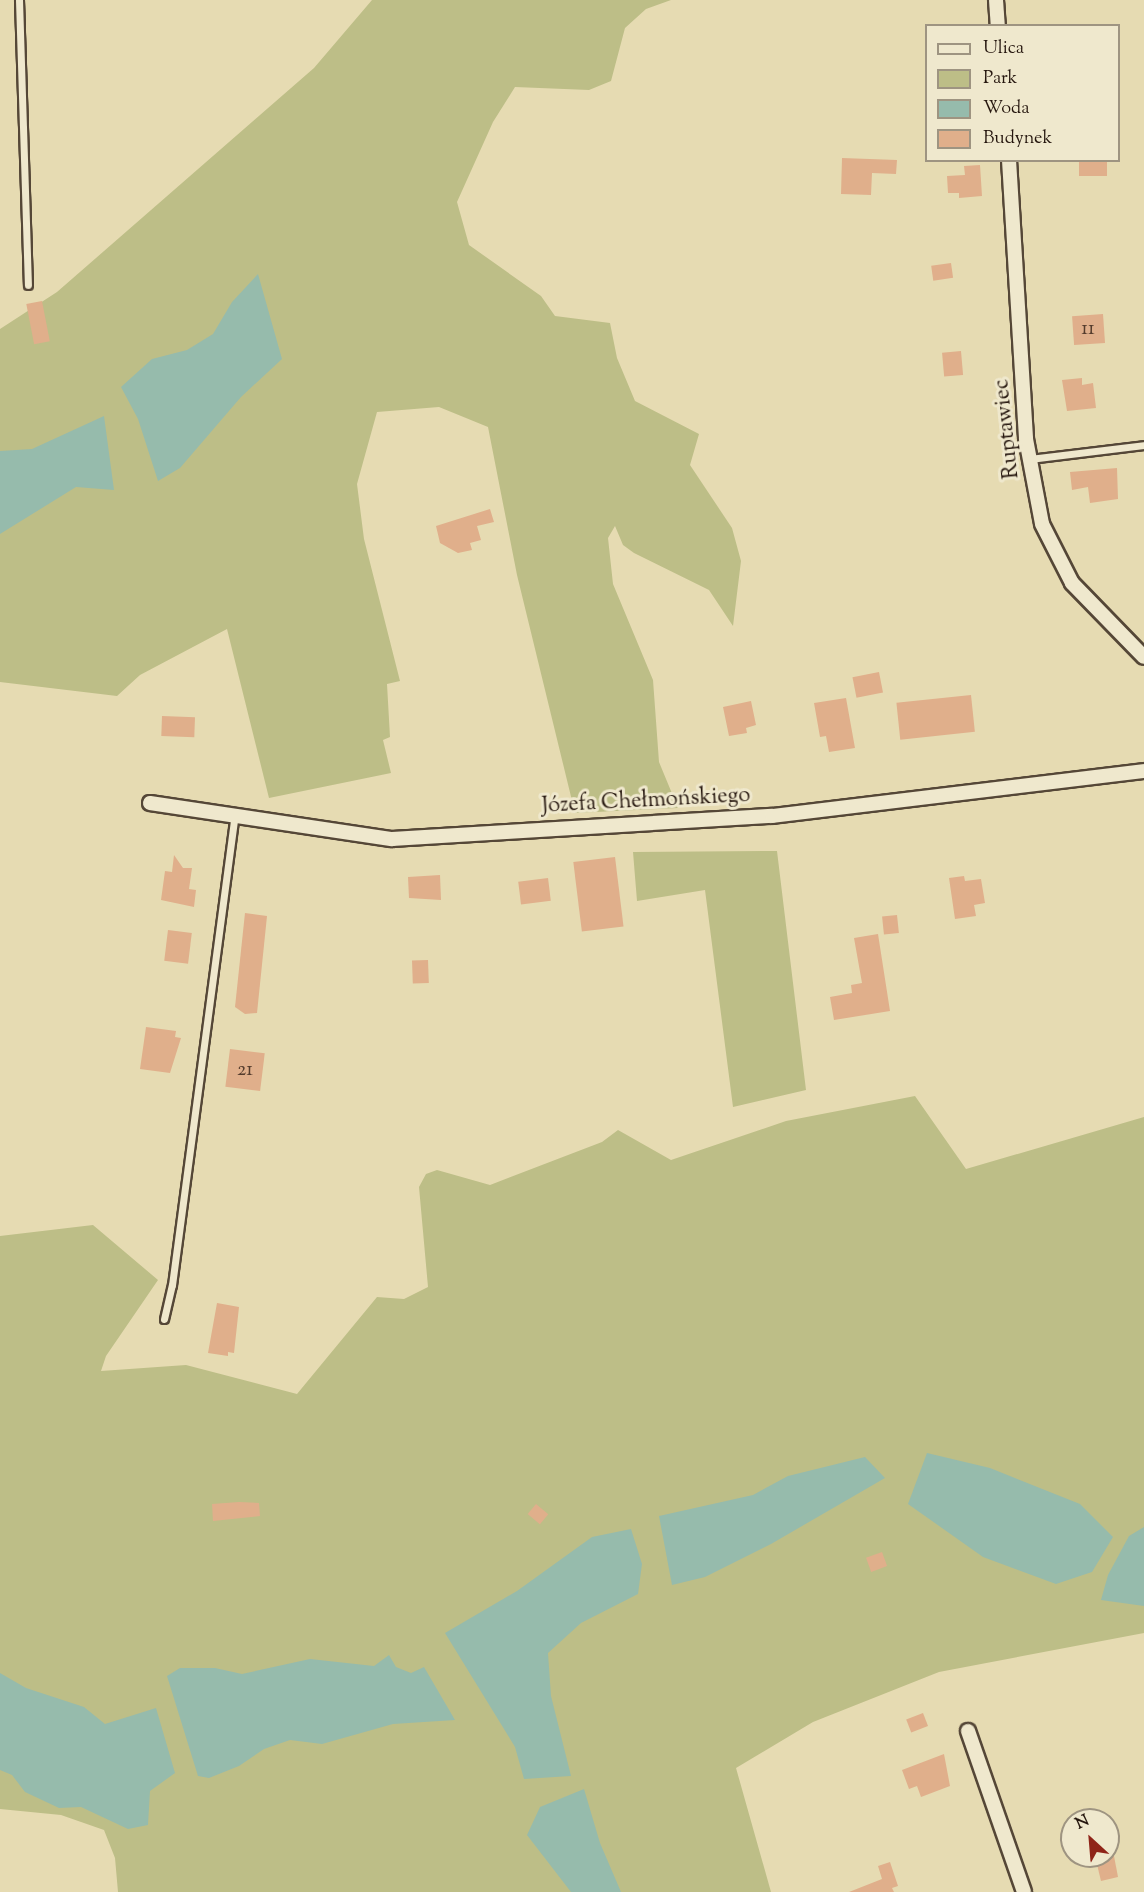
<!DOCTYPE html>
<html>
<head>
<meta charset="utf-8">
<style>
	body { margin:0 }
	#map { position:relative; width:1144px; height:1892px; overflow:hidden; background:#e6dbb2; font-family:"Sorts Mill Goudy",serif }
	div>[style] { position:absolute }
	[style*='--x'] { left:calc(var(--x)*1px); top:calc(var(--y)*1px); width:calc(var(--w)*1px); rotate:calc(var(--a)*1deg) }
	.green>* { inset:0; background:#bdbe87 }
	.water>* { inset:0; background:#96bbac }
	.building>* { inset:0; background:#e0af8b; transform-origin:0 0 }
	.roads { filter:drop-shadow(2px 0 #554737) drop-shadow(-2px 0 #554737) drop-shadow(0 2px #554737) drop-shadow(0 -2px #554737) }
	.service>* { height:7px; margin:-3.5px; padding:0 3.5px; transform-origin:3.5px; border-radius:3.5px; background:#efe8cd }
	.minor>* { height:14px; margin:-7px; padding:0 7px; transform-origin:7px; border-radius:7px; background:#efe8cd }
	span { translate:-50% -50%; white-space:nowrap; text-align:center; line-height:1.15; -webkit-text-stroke:6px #efe8cd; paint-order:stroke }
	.number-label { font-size:20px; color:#543c2d }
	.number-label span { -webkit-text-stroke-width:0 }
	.street-label { font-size:22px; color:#25160e }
	.legend { position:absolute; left:925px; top:24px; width:195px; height:138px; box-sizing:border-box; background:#efe8cd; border:2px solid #9e9481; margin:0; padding:8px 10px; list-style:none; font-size:18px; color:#25160e }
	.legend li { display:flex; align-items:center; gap:12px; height:30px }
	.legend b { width:30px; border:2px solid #9e9481 }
	.north { position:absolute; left:1060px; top:1808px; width:60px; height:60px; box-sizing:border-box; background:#efe8cd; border:2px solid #9e9481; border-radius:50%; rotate:334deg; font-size:16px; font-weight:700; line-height:24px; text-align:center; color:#25160e }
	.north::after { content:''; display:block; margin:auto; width:21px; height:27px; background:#8f2418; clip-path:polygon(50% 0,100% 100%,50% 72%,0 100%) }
</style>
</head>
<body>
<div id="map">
	<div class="green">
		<i style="clip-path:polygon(372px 0,671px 0,646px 9px,625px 28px,611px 81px,589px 90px,515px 87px,493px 122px,457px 202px,469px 245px,541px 296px,555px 316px,610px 323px,617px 358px,635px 401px,699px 434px,690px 465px,732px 528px,741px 561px,733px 626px,709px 590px,634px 553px,623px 545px,615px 526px,608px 538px,613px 584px,653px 680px,659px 762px,678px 808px,575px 813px,517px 575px,488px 427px,439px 407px,377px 412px,357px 484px,364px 539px,400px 681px,387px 684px,390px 737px,383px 740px,391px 773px,269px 798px,227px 629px,140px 675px,117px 696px,0 682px,0 329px,57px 292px,314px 68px)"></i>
		<i style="clip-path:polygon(777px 851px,806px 1090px,733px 1107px,705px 890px,637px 901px,633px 852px)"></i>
		<i style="clip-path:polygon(915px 1096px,966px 1169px,1144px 1117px,1144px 1633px,939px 1672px,813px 1722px,736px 1768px,771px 1892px,118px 1892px,115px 1858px,104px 1830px,61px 1815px,0 1809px,0 1236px,93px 1225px,158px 1280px,106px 1356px,101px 1371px,186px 1365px,297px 1394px,377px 1297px,404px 1299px,428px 1287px,419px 1187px,426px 1174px,437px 1170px,490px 1185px,602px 1142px,618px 1130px,671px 1160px,786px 1121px)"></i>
	</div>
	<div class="water">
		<i style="clip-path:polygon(258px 274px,282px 359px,241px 397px,180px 468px,158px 481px,138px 419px,121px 387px,152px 359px,187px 350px,213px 334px,232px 302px)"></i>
		<i style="clip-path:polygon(104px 416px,114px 490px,76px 487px,0 534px,0 451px,32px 449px)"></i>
		<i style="clip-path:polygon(927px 1453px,990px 1468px,1080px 1504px,1113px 1537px,1092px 1572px,1056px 1584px,983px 1557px,908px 1504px)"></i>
		<i style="clip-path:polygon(865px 1457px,885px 1478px,771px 1544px,705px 1577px,672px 1585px,659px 1516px,753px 1495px,788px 1476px)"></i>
		<i style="clip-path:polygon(1144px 1527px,1144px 1606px,1101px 1600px,1108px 1575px,1129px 1536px)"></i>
		<i style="clip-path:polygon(631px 1529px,642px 1564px,638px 1594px,581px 1623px,548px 1653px,551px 1696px,571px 1776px,524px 1779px,515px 1747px,445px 1633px,517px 1591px,592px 1537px)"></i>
		<i style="clip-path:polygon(389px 1655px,396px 1667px,411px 1673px,424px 1667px,455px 1720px,393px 1724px,322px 1744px,290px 1740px,264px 1749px,239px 1766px,209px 1778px,198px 1776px,167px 1676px,180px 1668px,215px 1668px,242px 1674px,310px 1659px,374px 1666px)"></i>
		<i style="clip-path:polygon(0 1673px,26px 1688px,84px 1707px,105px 1724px,156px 1708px,175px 1773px,150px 1791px,148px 1825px,128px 1829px,81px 1807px,59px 1808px,25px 1792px,12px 1775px,0 1770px)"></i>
		<i style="clip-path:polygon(584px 1789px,600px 1843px,621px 1892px,571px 1892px,527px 1835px,540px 1807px)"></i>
	</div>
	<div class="building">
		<i style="clip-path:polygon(842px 158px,897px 160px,896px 174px,872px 173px,871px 195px,841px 194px)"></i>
		<i style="left:1079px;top:160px;width:28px;height:16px"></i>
		<i style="clip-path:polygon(980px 165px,982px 196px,959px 198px,959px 193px,948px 193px,947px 176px,965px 175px,964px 166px)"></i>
		<i style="left:951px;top:263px;width:15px;height:20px;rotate:82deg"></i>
		<i style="left:42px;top:301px;width:41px;height:16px;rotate:79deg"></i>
		<i style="left:1103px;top:314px;width:29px;height:31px;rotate:86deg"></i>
		<i style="left:961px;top:351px;width:24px;height:19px;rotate:85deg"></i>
		<i style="clip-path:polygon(1082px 378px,1082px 385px,1093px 383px,1096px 408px,1067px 411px,1062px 380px)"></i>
		<i style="clip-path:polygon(1117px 468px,1118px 499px,1090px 503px,1088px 487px,1072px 490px,1070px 472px)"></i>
		<i style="clip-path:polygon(490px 509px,494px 522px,477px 526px,481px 540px,470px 543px,472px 550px,458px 553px,440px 543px,436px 526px)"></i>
		<i style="left:879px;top:672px;width:21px;height:27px;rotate:79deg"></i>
		<i style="left:971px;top:695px;width:37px;height:75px;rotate:84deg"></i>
		<i style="clip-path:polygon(846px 698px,855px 748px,829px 752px,826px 736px,820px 737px,814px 703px)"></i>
		<i style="clip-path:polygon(751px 701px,756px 725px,746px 728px,747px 733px,729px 736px,723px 707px)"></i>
		<i style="left:162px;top:716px;width:33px;height:20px;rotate:2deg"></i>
		<i style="clip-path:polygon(174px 855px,183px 868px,192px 868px,189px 889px,196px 890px,194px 907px,161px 900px,165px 871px,172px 872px)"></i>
		<i style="left:615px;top:857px;width:70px;height:42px;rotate:83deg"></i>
		<i style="clip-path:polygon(440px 875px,441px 900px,409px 898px,408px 877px)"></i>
		<i style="clip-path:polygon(964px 876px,965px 881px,981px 879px,985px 903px,974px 905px,976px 916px,955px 919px,949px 878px)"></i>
		<i style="left:548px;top:878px;width:23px;height:30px;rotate:83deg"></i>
		<i style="clip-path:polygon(245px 913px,267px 916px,257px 1013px,245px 1014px,235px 1007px)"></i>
		<i style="left:897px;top:915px;width:18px;height:15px;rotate:84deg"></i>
		<i style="left:168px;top:930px;width:24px;height:31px;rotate:7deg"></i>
		<i style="clip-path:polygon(878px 934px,890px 1011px,834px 1020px,830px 997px,852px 993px,851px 985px,862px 983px,854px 938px)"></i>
		<i style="left:428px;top:960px;width:23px;height:16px;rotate:88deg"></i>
		<i style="clip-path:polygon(146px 1027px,176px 1031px,175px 1037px,181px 1038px,170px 1073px,140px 1069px)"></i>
		<i style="left:230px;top:1049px;width:35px;height:38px;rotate:7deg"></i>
		<i style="clip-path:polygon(217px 1303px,239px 1307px,234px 1353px,228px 1352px,228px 1356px,208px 1353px)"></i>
		<i style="clip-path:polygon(239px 1502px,259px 1503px,260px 1516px,213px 1521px,212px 1504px)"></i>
		<i style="left:536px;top:1504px;width:16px;height:13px;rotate:40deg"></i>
		<i style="left:882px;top:1552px;width:15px;height:17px;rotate:70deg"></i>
		<i style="left:923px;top:1713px;width:14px;height:18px;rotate:69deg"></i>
		<i style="clip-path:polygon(944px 1754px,950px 1786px,921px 1797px,917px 1786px,909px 1789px,902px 1770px)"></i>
		<i style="clip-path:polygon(1095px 1856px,1114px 1856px,1118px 1877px,1101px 1881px)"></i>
		<i style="clip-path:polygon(890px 1862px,898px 1886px,892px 1888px,894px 1892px,849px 1892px,882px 1879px,878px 1866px)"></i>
	</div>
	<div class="roads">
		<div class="service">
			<i style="--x:19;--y:0;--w:285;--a:88.2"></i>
			<i style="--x:1029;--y:459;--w:116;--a:-6.9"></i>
			<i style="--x:164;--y:1319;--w:35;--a:-77"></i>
			<i style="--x:172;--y:1285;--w:471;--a:-82.4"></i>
		</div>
		<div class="minor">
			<i style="--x:996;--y:0;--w:26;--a:86"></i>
			<i style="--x:1009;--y:160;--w:280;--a:86.5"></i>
			<i style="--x:1026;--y:439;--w:86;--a:79.3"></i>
			<i style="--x:1042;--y:524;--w:66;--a:63"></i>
			<i style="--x:1072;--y:583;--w:103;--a:45.8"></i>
			<i style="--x:150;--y:803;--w:245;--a:8.5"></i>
			<i style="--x:392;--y:839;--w:381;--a:-3.5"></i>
			<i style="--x:772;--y:816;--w:375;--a:-6.9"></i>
			<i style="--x:968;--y:1731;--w:170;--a:70.8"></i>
		</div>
	</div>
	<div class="number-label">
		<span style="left:1088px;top:329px">11</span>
		<span style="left:245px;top:1070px">21</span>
	</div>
	<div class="street-label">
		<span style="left:1008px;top:429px;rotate:-96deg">Ruptawiec</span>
		<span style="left:646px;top:802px;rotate:-3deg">Józefa Chełmońskiego</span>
	</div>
	<ul class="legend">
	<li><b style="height:8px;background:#efe8cd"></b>Ulica</li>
	<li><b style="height:16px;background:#bdbe87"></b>Park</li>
	<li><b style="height:16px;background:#96bbac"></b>Woda</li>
	<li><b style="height:16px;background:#e0af8b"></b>Budynek</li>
	</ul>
	<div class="north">N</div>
</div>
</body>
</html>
